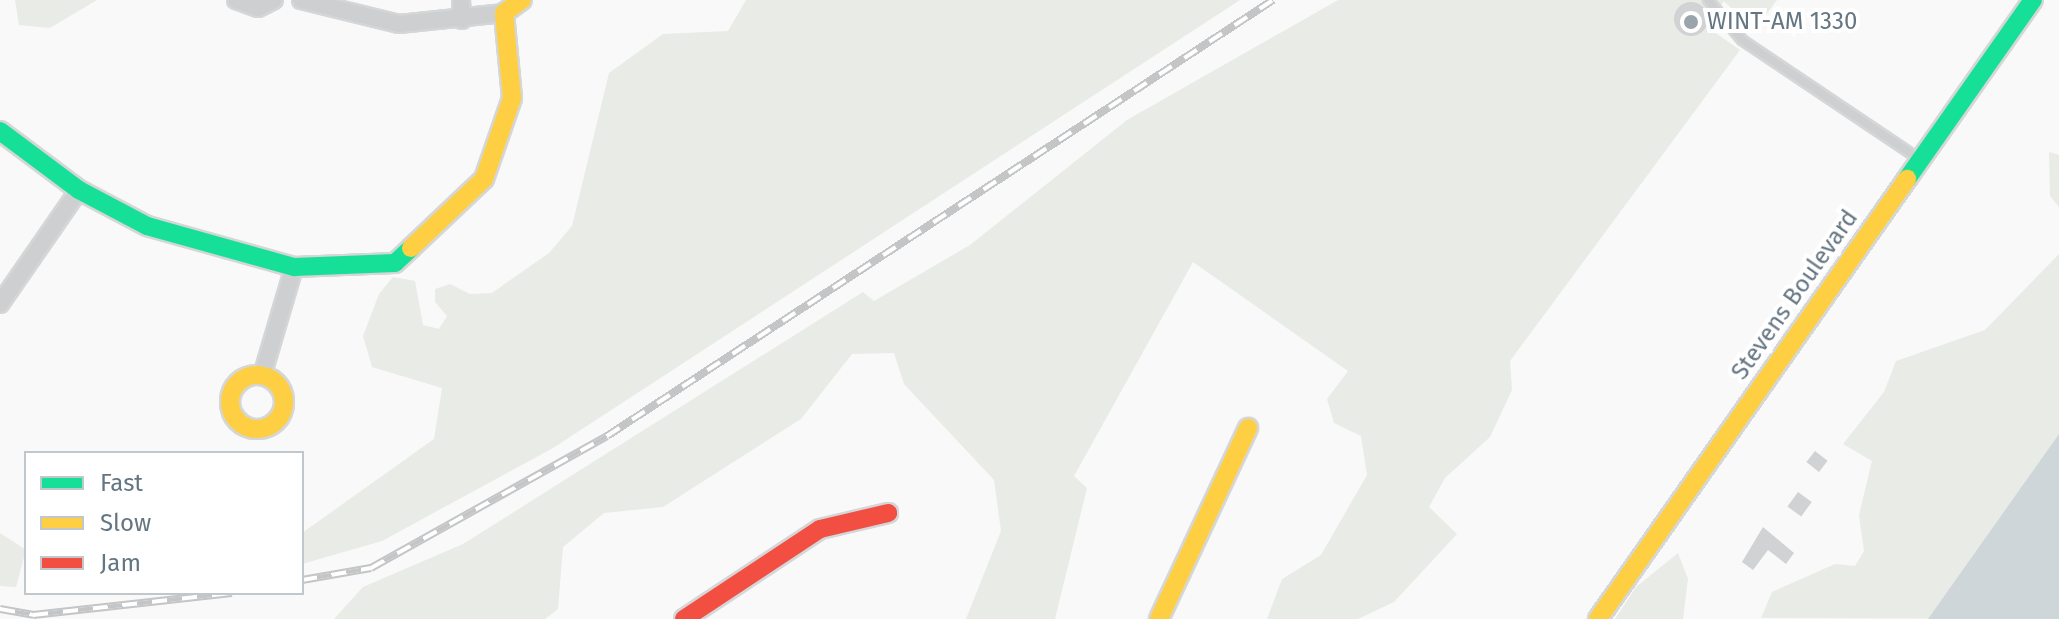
<!DOCTYPE html>
<html>
<head>
<meta charset="utf-8">
<style>
	body { margin:0 }
	#map { position:relative; width:2059px; height:619px; overflow:hidden; background:#f9f9f9; font-family:"Fira Sans",sans-serif }
	div>[style] { position:absolute }
	[style*='--x'] { left:calc(var(--x)*1px); top:calc(var(--y)*1px); width:calc(var(--w)*1px); rotate:calc(var(--a)*1deg) }
	.green>* { inset:0; background:#e8ebe6 }
	.water>* { inset:0; background:#ced6d9 }
	.building>* { inset:0; background:#d0d2d3; transform-origin:0 0 }
	.round { border-radius:50% }
	.roads { filter:drop-shadow(2px 0 #d5d6d7) drop-shadow(-2px 0 #d5d6d7) drop-shadow(0 2px #d5d6d7) drop-shadow(0 -2px #d5d6d7) }
	.lane>* { height:8px; margin:-4px; padding:0 4px; transform-origin:4px; border-radius:4px; background:#cecfd0 }
	.street>* { height:16px; margin:-8px; padding:0 8px; transform-origin:8px; border-radius:8px; background:#cecfd0 }
	.fast>* { height:18px; margin:-9px; padding:0 9px; transform-origin:9px; border-radius:9px; background:#16e098 }
	.slow>* { height:18px; margin:-9px; padding:0 9px; transform-origin:9px; border-radius:9px; background:#ffcf43 }
	.slow>.ring { margin:-9px; padding:0; box-sizing:content-box; background:none; border:18px solid #ffcf43; border-radius:50% }
	.jam>* { height:18px; margin:-9px; padding:0 9px; transform-origin:9px; border-radius:9px; background:#f24e42 }
	.rail>* { height:8px; margin-top:-4px; transform-origin:0; background:repeating-linear-gradient(90deg,#fff 0 15px,#c3c5c6 0 30px); box-sizing:border-box; border-block:2px solid #c3c5c6 }
	.dots>* { width:22px; height:22px; translate:-50% -50%; box-sizing:border-box; border:4px solid #fff; border-radius:50% }
	span { translate:-50% -50%; white-space:nowrap; text-align:center; line-height:1.15; -webkit-text-stroke:8px #fff; paint-order:stroke }
	.poi-label { font-size:24px; color:#657683 }
	.left { translate:0 -50%; text-align:left }
	.street-label { font-size:24px; color:#657683 }
	.legend { position:absolute; left:24px; top:451px; width:280px; height:144px; box-sizing:border-box; background:#fff; border:2px solid #c1c8cd; margin:0; padding:10px 14px; list-style:none; font-size:24px; color:#657683 }
	.legend li { display:flex; align-items:center; gap:16px; height:40px }
	.legend b { width:40px; border:2px solid #c1c8cd }
</style>
</head>
<body>
<div id="map">
	<div class="green">
		<i style="clip-path:polygon(15px 0,97px 0,50px 28px,19px 25px)"></i>
		<i style="clip-path:polygon(746px 0,1240px 0,553px 448px,382px 541px,302px 564px,302px 533px,434px 439px,442px 388px,372px 367px,363px 336px,379px 294px,393px 277px,415px 281px,423px 325px,439px 329px,447px 316px,435px 302px,435px 289px,450px 284px,470px 294px,492px 293px,549px 253px,572px 226px,609px 73px,663px 34px,728px 31px)"></i>
		<i style="clip-path:polygon(1338px 0,1777px 0,1754px 31px,1724px 1px,1707px 27px,1740px 50px,1510px 361px,1512px 390px,1490px 437px,1445px 478px,1429px 507px,1457px 534px,1394px 602px,1358px 619px,1267px 619px,1282px 579px,1321px 555px,1367px 475px,1361px 436px,1334px 423px,1327px 399px,1348px 371px,1193px 262px,1074px 476px,1087px 488px,1055px 619px,966px 619px,1001px 531px,994px 480px,904px 384px,894px 353px,852px 354px,801px 419px,663px 507px,604px 513px,563px 547px,558px 609px,545px 619px,334px 619px,363px 587px,463px 544px,863px 292px,874px 301px,970px 245px,1127px 120px)"></i>
		<i style="clip-path:polygon(2049px 152px,2059px 155px,2059px 207px,2050px 196px)"></i>
		<i style="clip-path:polygon(2059px 254px,2059px 619px,1761px 618px,1772px 592px,1835px 564px,1855px 566px,1864px 551px,1859px 515px,1872px 461px,1843px 444px,1884px 392px,1896px 361px,1985px 330px)"></i>
		<i style="clip-path:polygon(0 533px,26px 550px,16px 587px,0 586px)"></i>
		<i style="clip-path:polygon(1678px 553px,1688px 579px,1683px 619px,1615px 619px,1636px 587px)"></i>
	</div>
	<div class="water">
		<i style="clip-path:polygon(2059px 434px,2059px 619px,1928px 619px)"></i>
	</div>
	<div class="building">
		<i class="round" style="left:1674px;top:2px;width:34px;height:34px"></i>
		<i style="left:1815px;top:451px;width:16px;height:14px;rotate:38deg"></i>
		<i style="left:1798px;top:492px;width:17px;height:18px;rotate:36deg"></i>
		<i style="clip-path:polygon(1763px 527px,1794px 553px,1786px 564px,1768px 550px,1753px 570px,1742px 562px)"></i>
	</div>
	<div class="roads">
		<div class="lane">
			<i style="--x:1708;--y:0;--w:52;--a:49.6"></i>
			<i style="--x:1742;--y:40;--w:213;--a:33.9"></i>
		</div>
		<div class="street">
			<i style="--x:236;--y:0;--w:23;--a:20"></i>
			<i style="--x:258;--y:8;--w:18;--a:-27"></i>
			<i style="--x:301;--y:0;--w:101;--a:13.8"></i>
			<i style="--x:399;--y:24;--w:106;--a:-6"></i>
			<i style="--x:461;--y:0;--w:20;--a:87"></i>
			<i style="--x:0;--y:304;--w:139;--a:-55.3"></i>
			<i style="--x:262;--y:376;--w:114;--a:-73.6"></i>
		</div>
		<div class="fast">
			<i style="--x:0;--y:131;--w:99;--a:36.8"></i>
			<i style="--x:79;--y:190;--w:77;--a:27.9"></i>
			<i style="--x:147;--y:226;--w:153;--a:15.6"></i>
			<i style="--x:294;--y:267;--w:101;--a:-2.3"></i>
			<i style="--x:395;--y:263;--w:22;--a:-43"></i>
			<i style="--x:1907;--y:179;--w:219;--a:-54.9"></i>
		</div>
		<div class="slow">
			<i style="--x:411;--y:248;--w:100;--a:-43.4"></i>
			<i style="--x:484;--y:179;--w:86;--a:-70.9"></i>
			<i style="--x:512;--y:98;--w:85;--a:-95.4"></i>
			<i style="--x:504;--y:13;--w:22;--a:-36"></i>
			<i class="ring" style="left:230px;top:375px;width:36px;height:36px"></i>
			<i style="--x:1159;--y:619;--w:211;--a:-65"></i>
			<i style="--x:1598;--y:619;--w:538;--a:-54.92"></i>
		</div>
		<div class="jam">
			<i style="--x:684;--y:619;--w:163;--a:-33.5"></i>
			<i style="--x:820;--y:529;--w:70;--a:-13.2"></i>
		</div>
	</div>
	<div class="rail">
		<i style="--x:302;--y:580;--w:70;--a:-9.9"></i>
		<i style="--x:371;--y:568;--w:270;--a:-29.2"></i>
		<i style="--x:607;--y:436;--w:796;--a:-33.21"></i>
		<i style="--x:0;--y:609;--w:34;--a:10"></i>
		<i style="--x:33;--y:615;--w:200;--a:-6.3"></i>
	</div>
	<div class="dots">
		<i style="left:1691px;top:22px;background:#99a4ac"></i>
	</div>
	<div class="poi-label">
		<span class="left" style="left:1707px;top:22px">WINT-AM 1330</span>
	</div>
	<div class="street-label">
		<span style="left:1795px;top:295px;rotate:-55deg">Stevens Boulevard</span>
	</div>
	<ul class="legend">
	<li><b style="height:10px;background:#16e098"></b>Fast</li>
	<li><b style="height:10px;background:#ffcf43"></b>Slow</li>
	<li><b style="height:10px;background:#f24e42"></b>Jam</li>
	</ul>
</div>
</body>
</html>
